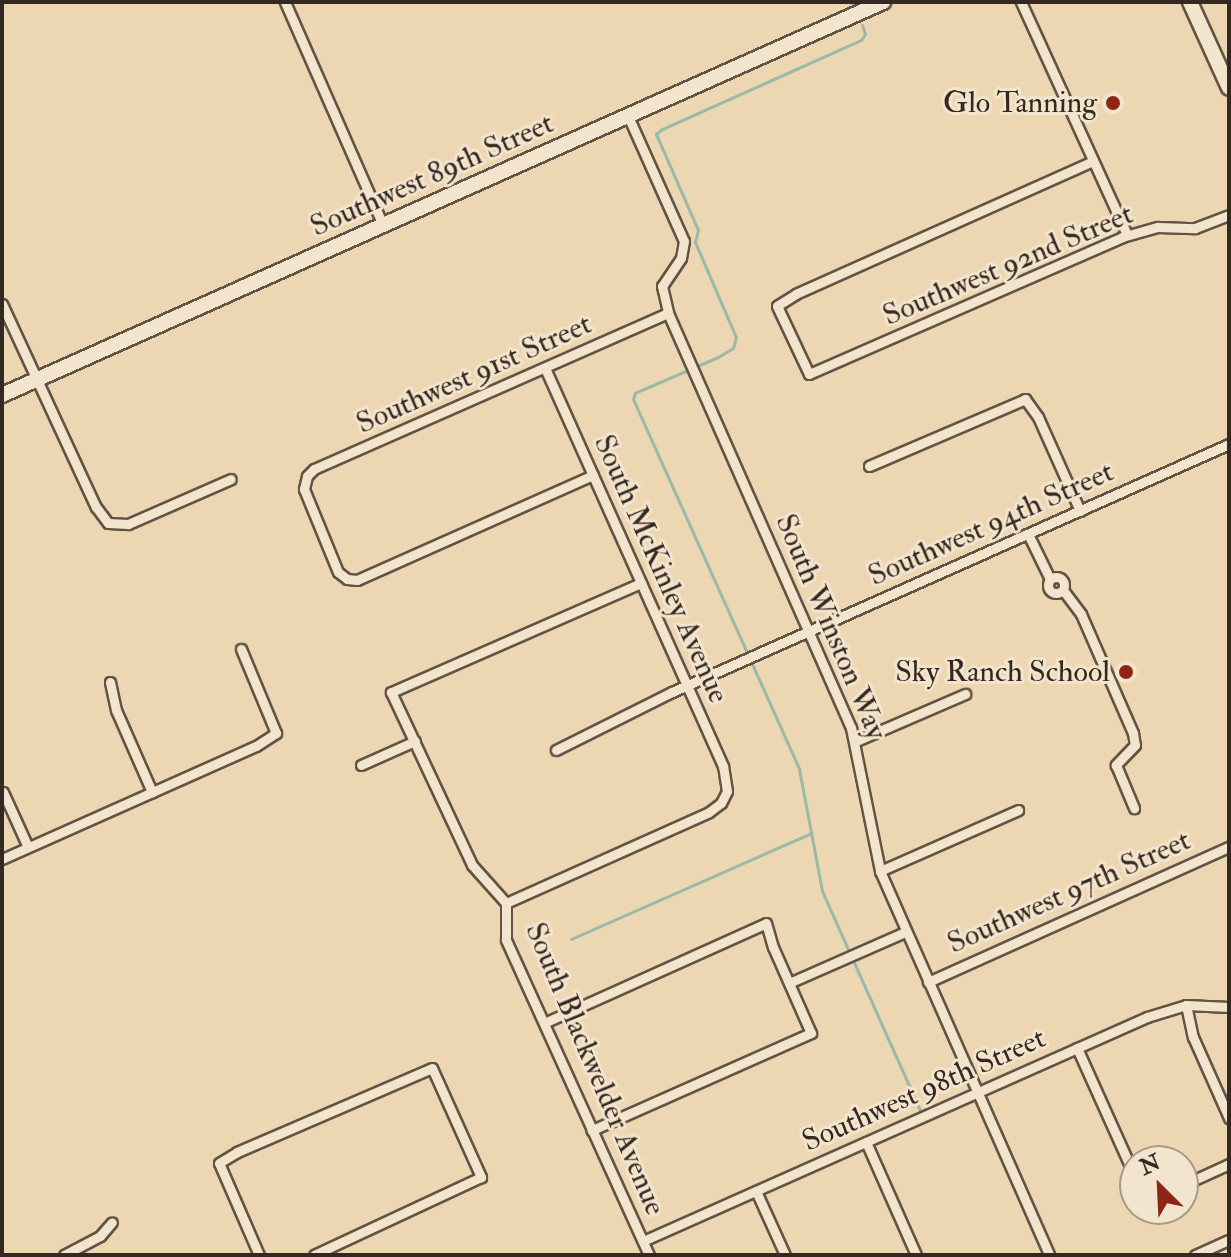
<!DOCTYPE html>
<html>
<head>
<meta charset="utf-8">
<style>
	body { margin:0 }
	#map { position:relative; width:1231px; height:1257px; overflow:hidden; background:#edd6b2; font-family:"IM FELL Double Pica",serif }
	div>[style] { position:absolute }
	[style*='--x'] { left:calc(var(--x)*1px); top:calc(var(--y)*1px); width:calc(var(--w)*1px); rotate:calc(var(--a)*1deg) }
	.stream>* { height:3px; margin:-1.5px; padding:0 1.5px; transform-origin:1.5px; border-radius:1.5px; background:#9ab9a8 }
	.roads { filter:drop-shadow(2px 0 #625445) drop-shadow(-2px 0 #625445) drop-shadow(0 2px #625445) drop-shadow(0 -2px #625445) }
	.minor>* { height:9px; margin:-4.5px; padding:0 4.5px; transform-origin:4.5px; border-radius:4.5px; background:#f3e4cd }
	.minor>.ring { margin:-4.5px; padding:0; box-sizing:content-box; background:none; border:9px solid #f3e4cd; border-radius:50% }
	.secondary>* { height:14px; margin:-7px; padding:0 7px; transform-origin:7px; border-radius:7px; background:#f3e4cd }
	.dots>* { width:22px; height:22px; translate:-50% -50%; box-sizing:border-box; border:4px solid #f3e4cd; border-radius:50% }
	span { translate:-50% -50%; white-space:nowrap; text-align:center; line-height:1.15; -webkit-text-stroke:6px #f3e4cd; paint-order:stroke }
	.poi-label { font-size:30px; color:#342921 }
	.right { translate:-100% -50%; text-align:right }
	.street-label { font-size:30px; color:#342921 }
	.frame { position:absolute; inset:0; border:4px solid #342921; pointer-events:none }
	.north { position:absolute; left:1119px; top:1145px; width:80px; height:80px; box-sizing:border-box; background:#f3e4cd; border:2px solid #a79988; border-radius:50%; rotate:336deg; font-size:22px; font-weight:700; line-height:32px; text-align:center; color:#342921 }
	.north::after { content:''; display:block; margin:auto; width:28px; height:36px; background:#8f2418; clip-path:polygon(50% 0,100% 100%,50% 72%,0 100%) }
</style>
</head>
<body>
<div id="map">
	<div class="stream">
		<i style="--x:851;--y:2;--w:2;--a:63"></i>
		<i style="--x:862;--y:25;--w:9;--a:72"></i>
		<i style="--x:865;--y:34;--w:7;--a:124"></i>
		<i style="--x:861;--y:40;--w:218;--a:155.9"></i>
		<i style="--x:662;--y:129;--w:8;--a:140"></i>
		<i style="--x:656;--y:134;--w:105;--a:66.4"></i>
		<i style="--x:698;--y:230;--w:12;--a:104"></i>
		<i style="--x:695;--y:242;--w:103;--a:66.7"></i>
		<i style="--x:736;--y:337;--w:11;--a:105"></i>
		<i style="--x:733;--y:348;--w:17;--a:149"></i>
		<i style="--x:718;--y:357;--w:90;--a:156.6"></i>
		<i style="--x:635;--y:393;--w:6;--a:108"></i>
		<i style="--x:633;--y:399;--w:406;--a:65.8"></i>
		<i style="--x:799;--y:769;--w:124;--a:79.3"></i>
		<i style="--x:822;--y:891;--w:240;--a:65.9"></i>
		<i style="--x:571;--y:939;--w:262;--a:-23.8"></i>
	</div>
	<div class="roads">
		<div class="minor">
			<i style="--x:285;--y:2;--w:244;--a:66.3"></i>
			<i style="--x:1021;--y:2;--w:256;--a:65.5"></i>
			<i style="--x:628;--y:116;--w:137;--a:65.9"></i>
			<i style="--x:684;--y:241;--w:17;--a:100"></i>
			<i style="--x:681;--y:258;--w:34;--a:124"></i>
			<i style="--x:662;--y:286;--w:28;--a:77"></i>
			<i style="--x:668;--y:313;--w:454;--a:66.2"></i>
			<i style="--x:851;--y:728;--w:146;--a:78.5"></i>
			<i style="--x:880;--y:871;--w:420;--a:66.2"></i>
			<i style="--x:1093;--y:161;--w:325;--a:155.9"></i>
			<i style="--x:796;--y:294;--w:22;--a:148"></i>
			<i style="--x:777;--y:306;--w:75;--a:64.8"></i>
			<i style="--x:809;--y:374;--w:342;--a:-23.6"></i>
			<i style="--x:1122;--y:237;--w:37;--a:-16"></i>
			<i style="--x:1158;--y:227;--w:37;--a:2"></i>
			<i style="--x:1195;--y:228;--w:36;--a:-21"></i>
			<i style="--x:2;--y:304;--w:224;--a:65.2"></i>
			<i style="--x:96;--y:507;--w:20;--a:53"></i>
			<i style="--x:108;--y:523;--w:20;--a:3"></i>
			<i style="--x:128;--y:524;--w:112;--a:-23.6"></i>
			<i style="--x:869;--y:466;--w:170;--a:-23.2"></i>
			<i style="--x:1025;--y:399;--w:22;--a:54"></i>
			<i style="--x:1038;--y:417;--w:103;--a:65.9"></i>
			<i style="--x:593;--y:475;--w:258;--a:156"></i>
			<i style="--x:357;--y:580;--w:10;--a:-174"></i>
			<i style="--x:347;--y:579;--w:11;--a:-142"></i>
			<i style="--x:338;--y:572;--w:90;--a:-112.3"></i>
			<i style="--x:304;--y:489;--w:13;--a:-77"></i>
			<i style="--x:307;--y:476;--w:10;--a:-45"></i>
			<i style="--x:314;--y:469;--w:387;--a:-23.8"></i>
			<i style="--x:1028;--y:534;--w:50;--a:63.9"></i>
			<i class="ring" style="left:1048px;top:577px;width:7px;height:7px"></i>
			<i style="--x:641;--y:583;--w:273;--a:156.4"></i>
			<i style="--x:391;--y:692;--w:191;--a:64.9"></i>
			<i style="--x:472;--y:865;--w:51;--a:48.2"></i>
			<i style="--x:506;--y:903;--w:37;--a:90"></i>
			<i style="--x:506;--y:940;--w:346;--a:65.6"></i>
			<i style="--x:1063;--y:590;--w:30;--a:53"></i>
			<i style="--x:1081;--y:614;--w:130;--a:66.4"></i>
			<i style="--x:1133;--y:733;--w:12;--a:81"></i>
			<i style="--x:1135;--y:745;--w:28;--a:134"></i>
			<i style="--x:1116;--y:765;--w:47;--a:67.3"></i>
			<i style="--x:110;--y:682;--w:29;--a:78"></i>
			<i style="--x:116;--y:710;--w:90;--a:66.3"></i>
			<i style="--x:856;--y:741;--w:119;--a:-23.3"></i>
			<i style="--x:556;--y:750;--w:130;--a:-26.6"></i>
			<i style="--x:672;--y:692;--w:610;--a:-24"></i>
			<i style="--x:361;--y:765;--w:59;--a:-24"></i>
			<i style="--x:3;--y:792;--w:60;--a:65.6"></i>
			<i style="--x:2;--y:859;--w:278;--a:-24"></i>
			<i style="--x:256;--y:746;--w:24;--a:-33"></i>
			<i style="--x:276;--y:733;--w:91;--a:-112.6"></i>
			<i style="--x:880;--y:871;--w:151;--a:-23.8"></i>
			<i style="--x:506;--y:903;--w:222;--a:-24.1"></i>
			<i style="--x:709;--y:812;--w:15;--a:-37"></i>
			<i style="--x:721;--y:803;--w:13;--a:-63"></i>
			<i style="--x:727;--y:791;--w:25;--a:-99"></i>
			<i style="--x:723;--y:766;--w:436;--a:-114.1"></i>
			<i style="--x:928;--y:982;--w:330;--a:-24.2"></i>
			<i style="--x:789;--y:983;--w:127;--a:-23.7"></i>
			<i style="--x:1186;--y:1005;--w:33;--a:78"></i>
			<i style="--x:1193;--y:1037;--w:89;--a:66"></i>
			<i style="--x:544;--y:1023;--w:243;--a:-24.2"></i>
			<i style="--x:766;--y:923;--w:25;--a:74"></i>
			<i style="--x:773;--y:947;--w:94;--a:66.2"></i>
			<i style="--x:811;--y:1033;--w:240;--a:156.1"></i>
			<i style="--x:1077;--y:1048;--w:141;--a:65.8"></i>
			<i style="--x:866;--y:1142;--w:124;--a:66.1"></i>
			<i style="--x:1183;--y:1185;--w:51;--a:-24.5"></i>
			<i style="--x:756;--y:1191;--w:70;--a:65.6"></i>
			<i style="--x:643;--y:1241;--w:552;--a:-23.96"></i>
			<i style="--x:1147;--y:1017;--w:41;--a:-17.1"></i>
			<i style="--x:1186;--y:1005;--w:43;--a:2.7"></i>
			<i style="--x:64;--y:1255;--w:41;--a:-27.8"></i>
			<i style="--x:100;--y:1236;--w:18;--a:-49"></i>
			<i style="--x:259;--y:1255;--w:100;--a:-113.5"></i>
			<i style="--x:219;--y:1163;--w:21;--a:-31"></i>
			<i style="--x:237;--y:1152;--w:212;--a:-23.3"></i>
			<i style="--x:432;--y:1068;--w:120;--a:65.8"></i>
			<i style="--x:481;--y:1177;--w:184;--a:155"></i>
			<i style="--x:1195;--y:1255;--w:37;--a:-24"></i>
		</div>
		<div class="secondary">
			<i style="--x:1190;--y:2;--w:94;--a:65.6"></i>
			<i style="--x:2;--y:395;--w:965;--a:-24.04"></i>
		</div>
	</div>
	<div class="dots">
		<i style="left:1113px;top:103px;background:#8f2418"></i>
		<i style="left:1126px;top:672px;background:#8f2418"></i>
	</div>
	<div class="poi-label">
		<span class="right" style="left:1097px;top:103px">Glo Tanning</span>
		<span class="right" style="left:1110px;top:672px">Sky Ranch School</span>
	</div>
	<div class="street-label">
		<span style="left:432px;top:175px;rotate:-24deg">Southwest 89th Street</span>
		<span style="left:1008px;top:265px;rotate:-23deg">Southwest 92nd Street</span>
		<span style="left:474px;top:374px;rotate:-24deg">Southwest 91st Street</span>
		<span style="left:991px;top:524px;rotate:-24deg">Southwest 94th Street</span>
		<span style="left:661px;top:569px;rotate:66deg">South McKinley Avenue</span>
		<span style="left:831px;top:627px;rotate:67deg">South Winston Way</span>
		<span style="left:1069px;top:892px;rotate:-24deg">Southwest 97th Street</span>
		<span style="left:595px;top:1069px;rotate:67deg">South Blackwelder Avenue</span>
		<span style="left:924px;top:1090px;rotate:-24deg">Southwest 98th Street</span>
	</div>
	<div class="frame"></div>
	<div class="north">N</div>
</div>
</body>
</html>
